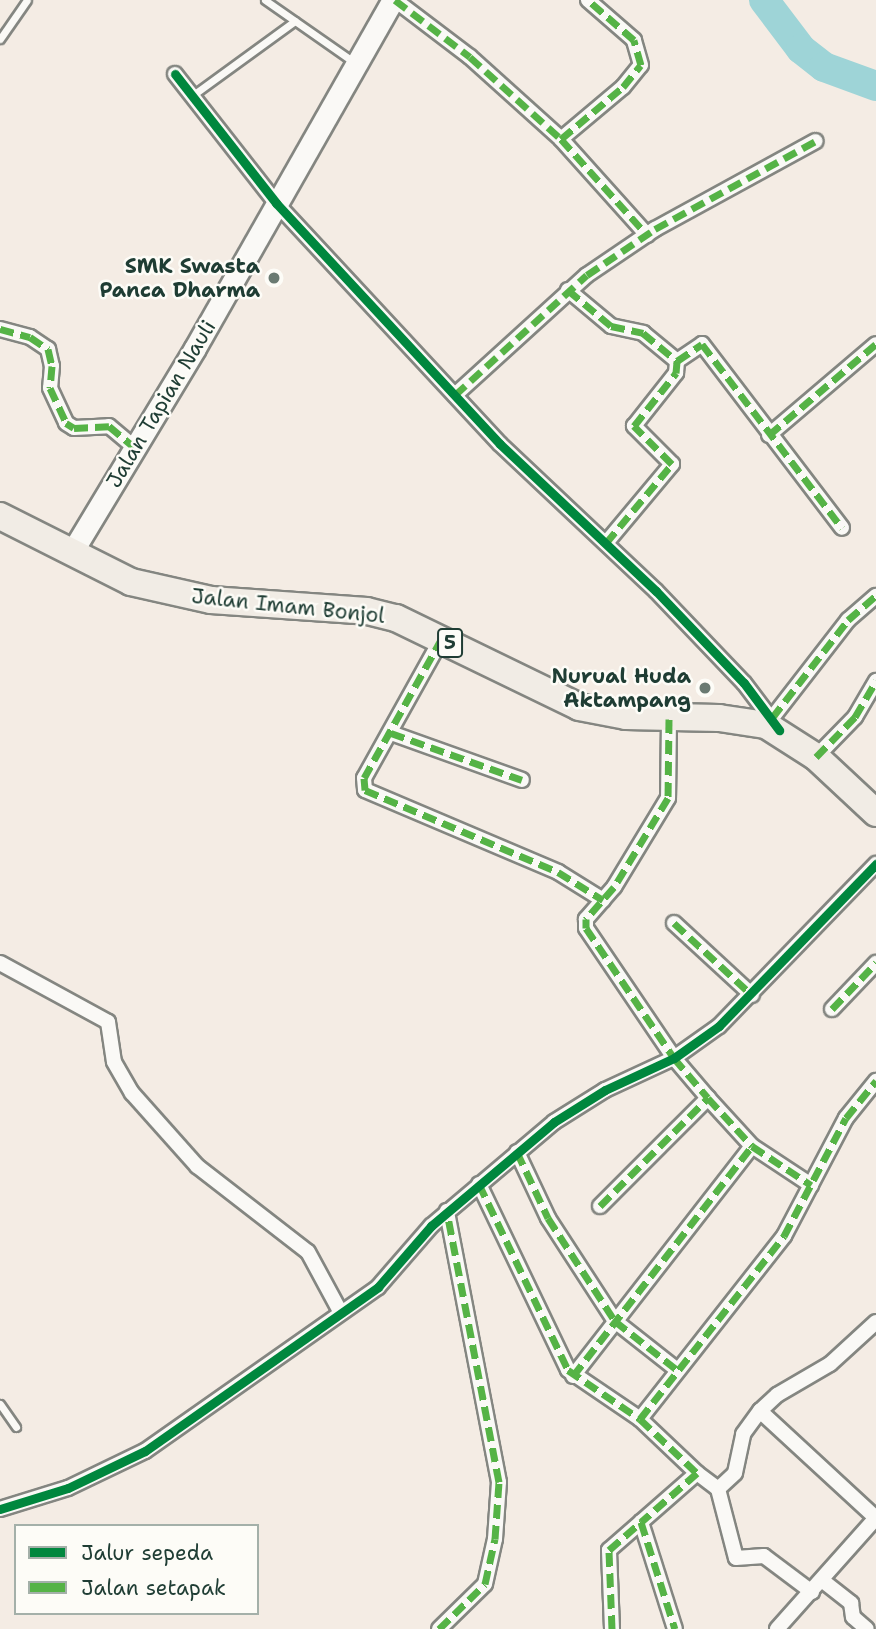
<!DOCTYPE html>
<html>
<head>
<meta charset="utf-8">
<style>
	body { margin:0 }
	#map { position:relative; width:876px; height:1629px; overflow:hidden; background:#f4ece4; font-family:"Shantell Sans",sans-serif }
	div>[style] { position:absolute }
	[style*='--x'] { left:calc(var(--x)*1px); top:calc(var(--y)*1px); width:calc(var(--w)*1px); rotate:calc(var(--a)*1deg) }
	.river>* { height:30px; margin:-15px; padding:0 15px; transform-origin:15px; border-radius:15px; background:#9ed4d7 }
	.roads { filter:drop-shadow(2px 0 #848681) drop-shadow(-2px 0 #848681) drop-shadow(0 2px #848681) drop-shadow(0 -2px #848681) }
	.lane>* { height:7px; margin:-3.5px; padding:0 3.5px; transform-origin:3.5px; border-radius:3.5px; background:#faf9f6 }
	.street>* { height:14px; margin:-7px; padding:0 7px; transform-origin:7px; border-radius:7px; background:#faf9f6 }
	.secondary>* { height:21px; margin:-10.5px; padding:0 10.5px; transform-origin:10.5px; border-radius:10.5px; background:#faf9f6 }
	.highway>* { height:26px; margin:-13px; padding:0 13px; transform-origin:13px; border-radius:13px; background:#f1ece5 }
	.quiet>* { height:7px; margin-top:-3.5px; transform-origin:0; background:repeating-linear-gradient(90deg,#55b346 0 14px,transparent 0 21px) }
	.cycleway>* { height:9px; margin:-4.5px; padding:0 4.5px; transform-origin:4.5px; border-radius:4.5px; background:#00873e }
	.dots>* { width:19px; height:19px; translate:-50% -50%; box-sizing:border-box; border:4px solid #fdfcf7; border-radius:50% }
	span { translate:-50% -50%; white-space:nowrap; text-align:center; line-height:1.15; -webkit-text-stroke:5px #fdfcf7; paint-order:stroke }
	.shield-label span { padding:2px 5px; background:#fdfcf7; border:2px solid; border-radius:5px; -webkit-text-stroke-width:0 }
	.shield-label { font-size:19px; color:#1f3d34; font-weight:700 }
	.poi-label { font-size:21px; color:#1f3d34; font-weight:700 }
	.right { translate:-100% -50%; text-align:right }
	.street-label { font-size:21px; color:#1f3d34 }
	.legend { position:absolute; left:14px; top:1524px; width:245px; height:91px; box-sizing:border-box; background:#fdfcf7; border:2px solid #a4b0a9; margin:0; padding:9px 12px; list-style:none; font-size:21px; color:#1f3d34 }
	.legend li { display:flex; align-items:center; gap:14px; height:35px }
	.legend b { width:35px; border:2px solid #a4b0a9 }
</style>
</head>
<body>
<div id="map">
	<div class="river">
		<i style="--x:764;--y:0;--w:61;--a:52.9"></i>
		<i style="--x:801;--y:49;--w:29;--a:38"></i>
		<i style="--x:824;--y:67;--w:55;--a:20.1"></i>
	</div>
	<div class="roads">
		<div class="lane">
			<i style="--x:265;--y:0;--w:108;--a:34.9"></i>
			<i style="--x:0;--y:39;--w:47;--a:-55.3"></i>
			<i style="--x:193;--y:95;--w:126;--a:-36"></i>
			<i style="--x:0;--y:1404;--w:28;--a:55"></i>
		</div>
		<div class="street">
			<i style="--x:395;--y:0;--w:94;--a:37.2"></i>
			<i style="--x:470;--y:57;--w:122;--a:42"></i>
			<i style="--x:561;--y:139;--w:129;--a:48.1"></i>
			<i style="--x:175;--y:74;--w:164;--a:51.9"></i>
			<i style="--x:276;--y:203;--w:329;--a:47.1"></i>
			<i style="--x:500;--y:444;--w:214;--a:43.3"></i>
			<i style="--x:656;--y:591;--w:127;--a:46.3"></i>
			<i style="--x:744;--y:683;--w:56;--a:52.9"></i>
			<i style="--x:561;--y:139;--w:81;--a:-40"></i>
			<i style="--x:623;--y:87;--w:28;--a:-51"></i>
			<i style="--x:641;--y:65;--w:26;--a:-106"></i>
			<i style="--x:634;--y:40;--w:61;--a:-139"></i>
			<i style="--x:568;--y:290;--w:56;--a:39.9"></i>
			<i style="--x:611;--y:326;--w:33;--a:12"></i>
			<i style="--x:643;--y:333;--w:44;--a:39.5"></i>
			<i style="--x:677;--y:361;--w:30;--a:-34"></i>
			<i style="--x:702;--y:344;--w:231;--a:52.7"></i>
			<i style="--x:0;--y:329;--w:31;--a:15"></i>
			<i style="--x:30;--y:337;--w:22;--a:34"></i>
			<i style="--x:48;--y:349;--w:17;--a:77"></i>
			<i style="--x:52;--y:366;--w:22;--a:95"></i>
			<i style="--x:50;--y:388;--w:38;--a:65"></i>
			<i style="--x:66;--y:423;--w:9;--a:32"></i>
			<i style="--x:74;--y:428;--w:35;--a:-3"></i>
			<i style="--x:109;--y:426;--w:35;--a:40"></i>
			<i style="--x:455;--y:395;--w:178;--a:-42.3"></i>
			<i style="--x:587;--y:275;--w:82;--a:-34.1"></i>
			<i style="--x:655;--y:229;--w:183;--a:-28.7"></i>
			<i style="--x:769;--y:435;--w:140;--a:-40.4"></i>
			<i style="--x:606;--y:543;--w:103;--a:-50.1"></i>
			<i style="--x:672;--y:464;--w:54;--a:-135"></i>
			<i style="--x:634;--y:426;--w:68;--a:-51.6"></i>
			<i style="--x:676;--y:373;--w:12;--a:-85"></i>
			<i style="--x:442;--y:638;--w:160;--a:119.1"></i>
			<i style="--x:364;--y:778;--w:12;--a:85"></i>
			<i style="--x:365;--y:790;--w:210;--a:23"></i>
			<i style="--x:558;--y:872;--w:53;--a:31.9"></i>
			<i style="--x:772;--y:718;--w:124;--a:-52.2"></i>
			<i style="--x:848;--y:620;--w:37;--a:-41"></i>
			<i style="--x:669;--y:719;--w:79;--a:90.7"></i>
			<i style="--x:668;--y:798;--w:104;--a:121.2"></i>
			<i style="--x:614;--y:887;--w:43;--a:131.2"></i>
			<i style="--x:586;--y:919;--w:9;--a:90"></i>
			<i style="--x:586;--y:928;--w:157;--a:55.9"></i>
			<i style="--x:674;--y:1058;--w:52;--a:49.6"></i>
			<i style="--x:708;--y:1098;--w:65;--a:47.5"></i>
			<i style="--x:752;--y:1146;--w:71;--a:33.5"></i>
			<i style="--x:391;--y:733;--w:139;--a:19.7"></i>
			<i style="--x:816;--y:757;--w:56;--a:-45.7"></i>
			<i style="--x:855;--y:717;--w:42;--a:-59.7"></i>
			<i style="--x:674;--y:923;--w:106;--a:42.7"></i>
			<i style="--x:0;--y:963;--w:123;--a:28.6"></i>
			<i style="--x:108;--y:1022;--w:40;--a:81.5"></i>
			<i style="--x:114;--y:1062;--w:36;--a:60"></i>
			<i style="--x:132;--y:1093;--w:98;--a:48.3"></i>
			<i style="--x:197;--y:1166;--w:140;--a:37.8"></i>
			<i style="--x:308;--y:1252;--w:69;--a:61.6"></i>
			<i style="--x:832;--y:1009;--w:64;--a:-46.3"></i>
			<i style="--x:517;--y:1152;--w:73;--a:64.8"></i>
			<i style="--x:548;--y:1218;--w:123;--a:57"></i>
			<i style="--x:615;--y:1321;--w:78;--a:38.2"></i>
			<i style="--x:479;--y:1184;--w:206;--a:64.4"></i>
			<i style="--x:568;--y:1370;--w:87;--a:34.2"></i>
			<i style="--x:640;--y:1419;--w:79;--a:43.5"></i>
			<i style="--x:697;--y:1473;--w:74;--a:138.8"></i>
			<i style="--x:641;--y:1522;--w:112;--a:72.4"></i>
			<i style="--x:600;--y:1206;--w:153;--a:-45"></i>
			<i style="--x:876;--y:1322;--w:62;--a:137.6"></i>
			<i style="--x:830;--y:1364;--w:61;--a:149.7"></i>
			<i style="--x:777;--y:1395;--w:23;--a:137"></i>
			<i style="--x:760;--y:1411;--w:158;--a:42.7"></i>
			<i style="--x:573;--y:1376;--w:291;--a:-52.1"></i>
			<i style="--x:640;--y:1419;--w:233;--a:-51.8"></i>
			<i style="--x:784;--y:1236;--w:133;--a:-62.3"></i>
			<i style="--x:846;--y:1118;--w:48;--a:-51"></i>
			<i style="--x:697;--y:1473;--w:26;--a:37"></i>
			<i style="--x:718;--y:1489;--w:71;--a:75.4"></i>
			<i style="--x:736;--y:1558;--w:28;--a:-4"></i>
			<i style="--x:764;--y:1556;--w:60;--a:36.9"></i>
			<i style="--x:718;--y:1489;--w:23;--a:-43"></i>
			<i style="--x:735;--y:1473;--w:40;--a:-78"></i>
			<i style="--x:743;--y:1434;--w:29;--a:-54"></i>
			<i style="--x:0;--y:1509;--w:71;--a:-17.2"></i>
			<i style="--x:68;--y:1488;--w:85;--a:-25.7"></i>
			<i style="--x:145;--y:1451;--w:285;--a:-35.1"></i>
			<i style="--x:378;--y:1287;--w:81;--a:-49"></i>
			<i style="--x:431;--y:1226;--w:161;--a:-40.2"></i>
			<i style="--x:554;--y:1122;--w:60;--a:-32.1"></i>
			<i style="--x:605;--y:1090;--w:76;--a:-24.9"></i>
			<i style="--x:674;--y:1058;--w:55;--a:-35.4"></i>
			<i style="--x:719;--y:1026;--w:226;--a:-45.9"></i>
			<i style="--x:823;--y:1581;--w:36;--a:38"></i>
			<i style="--x:851;--y:1603;--w:14;--a:82"></i>
			<i style="--x:853;--y:1617;--w:18;--a:41"></i>
			<i style="--x:439;--y:1629;--w:64;--a:-44.4"></i>
			<i style="--x:485;--y:1584;--w:46;--a:-77.5"></i>
			<i style="--x:495;--y:1539;--w:57;--a:-86"></i>
			<i style="--x:499;--y:1482;--w:276;--a:-100.9"></i>
			<i style="--x:612;--y:1629;--w:79;--a:-92.2"></i>
			<i style="--x:609;--y:1550;--w:43;--a:-41.2"></i>
			<i style="--x:777;--y:1629;--w:149;--a:-48.3"></i>
		</div>
		<div class="secondary">
			<i style="--x:72;--y:552;--w:238;--a:-58.9"></i>
			<i style="--x:195;--y:348;--w:400;--a:-60.4"></i>
		</div>
		<div class="highway">
			<i style="--x:0;--y:516;--w:147;--a:26.7"></i>
			<i style="--x:131;--y:582;--w:82;--a:12.7"></i>
			<i style="--x:211;--y:600;--w:156;--a:4"></i>
			<i style="--x:367;--y:611;--w:30;--a:14"></i>
			<i style="--x:396;--y:618;--w:203;--a:25.9"></i>
			<i style="--x:579;--y:707;--w:48;--a:10.8"></i>
			<i style="--x:626;--y:716;--w:93;--a:1.2"></i>
			<i style="--x:719;--y:718;--w:48;--a:8.5"></i>
			<i style="--x:766;--y:725;--w:59;--a:32.6"></i>
			<i style="--x:816;--y:757;--w:82;--a:43"></i>
		</div>
	</div>
	<div class="quiet">
		<i style="--x:395;--y:0;--w:94;--a:37.2"></i>
		<i style="--x:470;--y:57;--w:122;--a:42"></i>
		<i style="--x:561;--y:139;--w:129;--a:48.1"></i>
		<i style="--x:561;--y:139;--w:81;--a:-40"></i>
		<i style="--x:623;--y:87;--w:28;--a:-51"></i>
		<i style="--x:641;--y:65;--w:26;--a:-106"></i>
		<i style="--x:634;--y:40;--w:61;--a:-139"></i>
		<i style="--x:568;--y:290;--w:56;--a:39.9"></i>
		<i style="--x:611;--y:326;--w:33;--a:12"></i>
		<i style="--x:643;--y:333;--w:44;--a:39.5"></i>
		<i style="--x:677;--y:361;--w:30;--a:-34"></i>
		<i style="--x:702;--y:344;--w:231;--a:52.7"></i>
		<i style="--x:0;--y:329;--w:31;--a:15"></i>
		<i style="--x:30;--y:337;--w:22;--a:34"></i>
		<i style="--x:48;--y:349;--w:17;--a:77"></i>
		<i style="--x:52;--y:366;--w:22;--a:95"></i>
		<i style="--x:50;--y:388;--w:38;--a:65"></i>
		<i style="--x:66;--y:423;--w:9;--a:32"></i>
		<i style="--x:74;--y:428;--w:35;--a:-3"></i>
		<i style="--x:109;--y:426;--w:35;--a:40"></i>
		<i style="--x:455;--y:395;--w:178;--a:-42.3"></i>
		<i style="--x:587;--y:275;--w:82;--a:-34.1"></i>
		<i style="--x:655;--y:229;--w:183;--a:-28.7"></i>
		<i style="--x:769;--y:435;--w:140;--a:-40.4"></i>
		<i style="--x:606;--y:543;--w:103;--a:-50.1"></i>
		<i style="--x:672;--y:464;--w:54;--a:-135"></i>
		<i style="--x:634;--y:426;--w:68;--a:-51.6"></i>
		<i style="--x:676;--y:373;--w:12;--a:-85"></i>
		<i style="--x:442;--y:638;--w:160;--a:119.1"></i>
		<i style="--x:364;--y:778;--w:12;--a:85"></i>
		<i style="--x:365;--y:790;--w:210;--a:23"></i>
		<i style="--x:558;--y:872;--w:53;--a:31.9"></i>
		<i style="--x:772;--y:718;--w:124;--a:-52.2"></i>
		<i style="--x:848;--y:620;--w:37;--a:-41"></i>
		<i style="--x:669;--y:719;--w:79;--a:90.7"></i>
		<i style="--x:668;--y:798;--w:104;--a:121.2"></i>
		<i style="--x:614;--y:887;--w:43;--a:131.2"></i>
		<i style="--x:586;--y:919;--w:9;--a:90"></i>
		<i style="--x:586;--y:928;--w:157;--a:55.9"></i>
		<i style="--x:674;--y:1058;--w:52;--a:49.6"></i>
		<i style="--x:708;--y:1098;--w:65;--a:47.5"></i>
		<i style="--x:752;--y:1146;--w:71;--a:33.5"></i>
		<i style="--x:391;--y:733;--w:139;--a:19.7"></i>
		<i style="--x:816;--y:757;--w:56;--a:-45.7"></i>
		<i style="--x:855;--y:717;--w:42;--a:-59.7"></i>
		<i style="--x:674;--y:923;--w:106;--a:42.7"></i>
		<i style="--x:832;--y:1009;--w:64;--a:-46.3"></i>
		<i style="--x:517;--y:1152;--w:73;--a:64.8"></i>
		<i style="--x:548;--y:1218;--w:123;--a:57"></i>
		<i style="--x:615;--y:1321;--w:78;--a:38.2"></i>
		<i style="--x:479;--y:1184;--w:206;--a:64.4"></i>
		<i style="--x:568;--y:1370;--w:87;--a:34.2"></i>
		<i style="--x:640;--y:1419;--w:79;--a:43.5"></i>
		<i style="--x:697;--y:1473;--w:74;--a:138.8"></i>
		<i style="--x:641;--y:1522;--w:112;--a:72.4"></i>
		<i style="--x:600;--y:1206;--w:153;--a:-45"></i>
		<i style="--x:573;--y:1376;--w:291;--a:-52.1"></i>
		<i style="--x:640;--y:1419;--w:233;--a:-51.8"></i>
		<i style="--x:784;--y:1236;--w:133;--a:-62.3"></i>
		<i style="--x:846;--y:1118;--w:48;--a:-51"></i>
		<i style="--x:439;--y:1629;--w:64;--a:-44.4"></i>
		<i style="--x:485;--y:1584;--w:46;--a:-77.5"></i>
		<i style="--x:495;--y:1539;--w:57;--a:-86"></i>
		<i style="--x:499;--y:1482;--w:276;--a:-100.9"></i>
		<i style="--x:612;--y:1629;--w:79;--a:-92.2"></i>
		<i style="--x:609;--y:1550;--w:43;--a:-41.2"></i>
	</div>
	<div class="cycleway">
		<i style="--x:175;--y:74;--w:164;--a:51.9"></i>
		<i style="--x:276;--y:203;--w:329;--a:47.1"></i>
		<i style="--x:500;--y:444;--w:214;--a:43.3"></i>
		<i style="--x:656;--y:591;--w:127;--a:46.3"></i>
		<i style="--x:744;--y:683;--w:59;--a:53.3"></i>
		<i style="--x:0;--y:1509;--w:71;--a:-17.2"></i>
		<i style="--x:68;--y:1488;--w:85;--a:-25.7"></i>
		<i style="--x:145;--y:1451;--w:285;--a:-35.1"></i>
		<i style="--x:378;--y:1287;--w:81;--a:-49"></i>
		<i style="--x:431;--y:1226;--w:161;--a:-40.2"></i>
		<i style="--x:554;--y:1122;--w:60;--a:-32.1"></i>
		<i style="--x:605;--y:1090;--w:76;--a:-24.9"></i>
		<i style="--x:674;--y:1058;--w:55;--a:-35.4"></i>
		<i style="--x:719;--y:1026;--w:226;--a:-45.9"></i>
	</div>
	<div class="dots">
		<i style="left:274px;top:278px;background:#6a7a72"></i>
		<i style="left:705px;top:688px;background:#6a7a72"></i>
	</div>
	<div class="shield-label">
		<span style="left:450px;top:643px">5</span>
	</div>
	<div class="poi-label">
		<span class="right" style="left:260px;top:278px">SMK Swasta<br>Panca Dharma</span>
		<span class="right" style="left:691px;top:688px">Nurual Huda<br>Aktampang</span>
	</div>
	<div class="street-label">
		<span style="left:161px;top:404px;rotate:-59deg">Jalan Tapian Nauli</span>
		<span style="left:288px;top:606px;rotate:6deg">Jalan Imam Bonjol</span>
	</div>
	<ul class="legend">
	<li><b style="height:9px;background:#00873e"></b>Jalur sepeda</li>
	<li><b style="height:9px;background:#55b346"></b>Jalan setapak</li>
	</ul>
</div>
</body>
</html>
